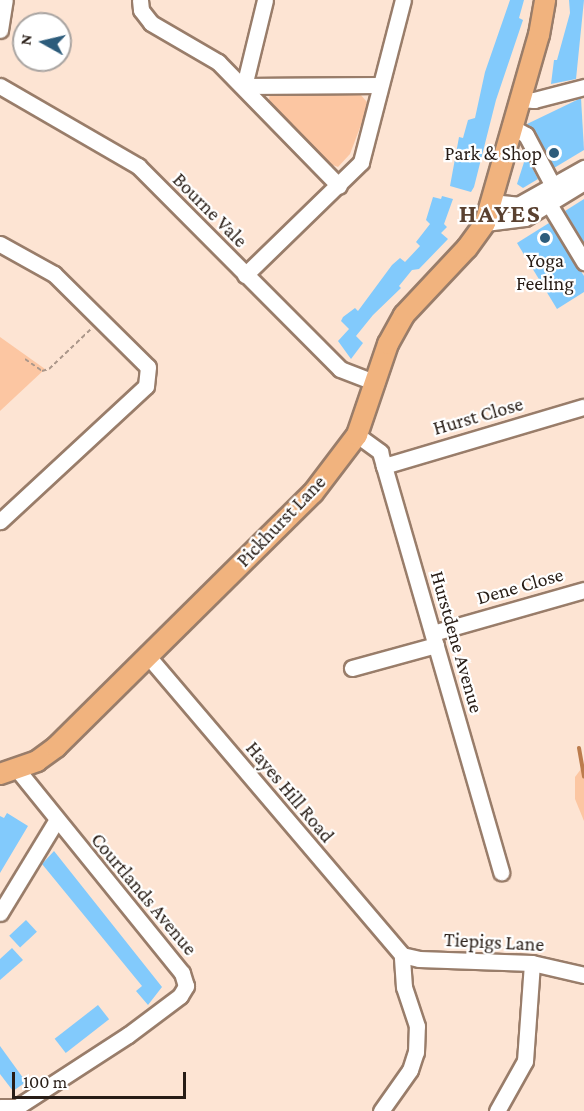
<!DOCTYPE html>
<html>
<head>
<meta charset="utf-8">
<style>
	body { margin:0 }
	#map { position:relative; width:584px; height:1111px; overflow:hidden; background:#fde4d3; font-family:"Crimson Pro",serif }
	div>[style] { position:absolute }
	[style*='--x'] { left:calc(var(--x)*1px); top:calc(var(--y)*1px); width:calc(var(--w)*1px); rotate:calc(var(--a)*1deg) }
	.green>* { inset:0; background:#fcc6a2 }
	.stream>* { height:4px; margin:-2px; padding:0 2px; transform-origin:2px; border-radius:2px; background:#bc7c4d }
	.building>* { inset:0; background:#82cafc; transform-origin:0 0 }
	.path>* { height:2px; margin-top:-1px; transform-origin:0; background:repeating-linear-gradient(90deg,#ab978a 0 4.5px,transparent 0 7.5px) }
	.roads { filter:drop-shadow(2px 0 #997d6a) drop-shadow(-2px 0 #997d6a) drop-shadow(0 2px #997d6a) drop-shadow(0 -2px #997d6a) }
	.minor>* { height:15px; margin:-7.5px; padding:0 7.5px; transform-origin:7.5px; border-radius:7.5px; background:#fff }
	.major>* { height:20px; margin:-10px; padding:0 10px; transform-origin:10px; border-radius:10px; background:#f1b37e }
	.dots>* { width:16px; height:16px; translate:-50% -50%; box-sizing:border-box; border:3px solid #fff; border-radius:50% }
	span { translate:-50% -50%; white-space:nowrap; text-align:center; line-height:1.15; -webkit-text-stroke:4.5px #fff; paint-order:stroke }
	.poi-label { font-size:20px; color:#271c15 }
	.right { translate:-100% -50%; text-align:right }
	.street-label { font-size:20px; color:#271c15 }
	.district-label { font-size:26px; color:#5a4130; font-weight:700; letter-spacing:1.5px }
	.north { position:absolute; left:12px; top:12px; width:60px; height:60px; box-sizing:border-box; background:#fff; border:2px solid #a9a4a1; border-radius:50%; rotate:278deg; font-size:16px; font-weight:700; line-height:24px; text-align:center; color:#271c15 }
	.north::after { content:''; display:block; margin:auto; width:21px; height:27px; background:#2d5c7b; clip-path:polygon(50% 0,100% 100%,50% 72%,0 100%) }
	.scale { position:absolute; left:12px; top:1072px; width:174px; height:27px; box-sizing:border-box; border:3px solid #271c15; border-top:0; padding-left:8px; font-size:18px; line-height:21px; white-space:nowrap; color:#271c15; -webkit-text-stroke:4px #fff; paint-order:stroke }
</style>
</head>
<body>
<div id="map">
	<div class="green">
		<i style="clip-path:polygon(270px 93px,359px 93px,367px 102px,364px 117px,350px 154px,338px 167px,330px 164px,269px 100px)"></i>
		<i style="clip-path:polygon(0 337px,45px 369px,0 411px)"></i>
		<i style="clip-path:polygon(584px 765px,584px 821px,575px 799px,575px 777px)"></i>
	</div>
	<div class="stream">
		<i style="--x:579;--y:748;--w:29;--a:80"></i>
	</div>
	<div class="building">
		<i style="clip-path:polygon(510px 0,524px 0,519px 18px,523px 20px,496px 100px,474px 187px,471px 192px,450px 186px,459px 137px,463px 138px,468px 120px,475px 118px,485px 72px)"></i>
		<i style="clip-path:polygon(569px 0,584px 0,576px 79px,551px 84px,554px 60px,557px 60px,570px 13px)"></i>
		<i style="clip-path:polygon(581px 98px,584px 150px,554px 168px,527px 124px)"></i>
		<i style="clip-path:polygon(526px 156px,538px 179px,523px 188px,517px 184px)"></i>
		<i style="clip-path:polygon(442px 196px,453px 199px,444px 224px,447px 227px,441px 233px,448px 239px,419px 269px,412px 270px,399px 286px,401px 288px,373px 315px,356px 336px,363px 343px,351px 359px,338px 341px,349px 329px,341px 321px,343px 317px,355px 308px,358px 311px,392px 265px,400px 258px,405px 262px,420px 246px,416px 242px,430px 224px,426px 220px,433px 197px,441px 199px)"></i>
		<i style="clip-path:polygon(584px 199px,584px 243px,565px 211px)"></i>
		<i style="clip-path:polygon(549px 223px,584px 276px,584px 292px,557px 309px,517px 243px)"></i>
		<i style="clip-path:polygon(7px 813px,28px 826px,0 873px,0 816px,4px 818px)"></i>
		<i style="clip-path:polygon(54px 851px,162px 987px,148px 1005px,136px 991px,142px 986px,42px 864px)"></i>
		<i style="left:26px;top:920px;width:16px;height:23px;rotate:47deg"></i>
		<i style="clip-path:polygon(12px 948px,23px 960px,0 980px,0 959px)"></i>
		<i style="left:98px;top:1005px;width:18px;height:55px;rotate:52deg"></i>
		<i style="clip-path:polygon(0 1046px,26px 1082px,13px 1091px,0 1074px)"></i>
	</div>
	<div class="path">
		<i style="--x:25;--y:359;--w:21;--a:35"></i>
		<i style="--x:42;--y:371;--w:7;--a:-16"></i>
		<i style="--x:49;--y:369;--w:59;--a:-43.6"></i>
	</div>
	<div class="roads">
		<div class="minor">
			<i style="--x:140;--y:0;--w:10;--a:84"></i>
			<i style="--x:141;--y:10;--w:16;--a:52"></i>
			<i style="--x:151;--y:23;--w:78;--a:30.2"></i>
			<i style="--x:218;--y:62;--w:173;--a:45.7"></i>
			<i style="--x:265;--y:0;--w:89;--a:103.7"></i>
			<i style="--x:244;--y:86;--w:136;--a:-0.4"></i>
			<i style="--x:0;--y:30;--w:30;--a:-81"></i>
			<i style="--x:0;--y:86;--w:160;--a:30.1"></i>
			<i style="--x:138;--y:166;--w:286;--a:45.1"></i>
			<i style="--x:340;--y:369;--w:39;--a:21"></i>
			<i style="--x:518;--y:99;--w:16;--a:4"></i>
			<i style="--x:534;--y:100;--w:52;--a:-14.6"></i>
			<i style="--x:510;--y:126;--w:18;--a:29"></i>
			<i style="--x:526;--y:135;--w:58;--a:62.1"></i>
			<i style="--x:553;--y:186;--w:18;--a:103"></i>
			<i style="--x:549;--y:204;--w:68;--a:58.9"></i>
			<i style="--x:491;--y:202;--w:27;--a:6"></i>
			<i style="--x:518;--y:205;--w:76;--a:-29.3"></i>
			<i style="--x:485;--y:223;--w:40;--a:-7.1"></i>
			<i style="--x:525;--y:218;--w:69;--a:-31.4"></i>
			<i style="--x:0;--y:244;--w:62;--a:29.1"></i>
			<i style="--x:54;--y:274;--w:132;--a:44.7"></i>
			<i style="--x:148;--y:367;--w:19;--a:96"></i>
			<i style="--x:146;--y:386;--w:199;--a:137.2"></i>
			<i style="--x:245;--y:275;--w:162;--a:-44.2"></i>
			<i style="--x:361;--y:162;--w:167;--a:-75.5"></i>
			<i style="--x:357;--y:435;--w:29;--a:36"></i>
			<i style="--x:380;--y:452;--w:15;--a:74"></i>
			<i style="--x:384;--y:466;--w:423;--a:73.9"></i>
			<i style="--x:384;--y:466;--w:208;--a:-16.5"></i>
			<i style="--x:433;--y:633;--w:157;--a:-15.9"></i>
			<i style="--x:147;--y:655;--w:394;--a:49.6"></i>
			<i style="--x:402;--y:955;--w:17;--a:13"></i>
			<i style="--x:419;--y:959;--w:113;--a:2"></i>
			<i style="--x:532;--y:963;--w:53;--a:13"></i>
			<i style="--x:352;--y:668;--w:87;--a:-15.3"></i>
			<i style="--x:0;--y:913;--w:108;--a:-58.7"></i>
			<i style="--x:0;--y:1107;--w:17;--a:0"></i>
			<i style="--x:17;--y:1107;--w:132;--a:-33"></i>
			<i style="--x:128;--y:1035;--w:65;--a:-36.9"></i>
			<i style="--x:180;--y:996;--w:12;--a:-59"></i>
			<i style="--x:186;--y:986;--w:14;--a:-107"></i>
			<i style="--x:182;--y:973;--w:262;--a:-129"></i>
			<i style="--x:381;--y:1111;--w:50;--a:-54.7"></i>
			<i style="--x:410;--y:1070;--w:19;--a:-72"></i>
			<i style="--x:416;--y:1052;--w:26;--a:-88"></i>
			<i style="--x:417;--y:1026;--w:41;--a:-108.4"></i>
			<i style="--x:404;--y:987;--w:32;--a:-94"></i>
			<i style="--x:497;--y:1111;--w:57;--a:-60.8"></i>
			<i style="--x:525;--y:1061;--w:98;--a:-85.9"></i>
		</div>
		<div class="major">
			<i style="--x:0;--y:774;--w:39;--a:-19"></i>
			<i style="--x:37;--y:761;--w:24;--a:-36"></i>
			<i style="--x:56;--y:747;--w:361;--a:-44.7"></i>
			<i style="--x:313;--y:493;--w:73;--a:-52.8"></i>
			<i style="--x:357;--y:435;--w:96;--a:-71.2"></i>
			<i style="--x:388;--y:344;--w:33;--a:-61"></i>
			<i style="--x:404;--y:315;--w:92;--a:-46.8"></i>
			<i style="--x:467;--y:248;--w:31;--a:-54"></i>
			<i style="--x:485;--y:223;--w:196;--a:-74"></i>
			<i style="--x:539;--y:35;--w:36;--a:-80"></i>
		</div>
	</div>
	<div class="dots">
		<i style="left:554px;top:153px;background:#2d5c7b"></i>
		<i style="left:545px;top:238px;background:#2d5c7b"></i>
	</div>
	<div class="poi-label">
		<span class="right" style="left:542px;top:153px">Park &amp; Shop</span>
		<span style="left:545px;top:272px">Yoga<br>Feeling</span>
	</div>
	<div class="street-label">
		<span style="left:210px;top:210px;rotate:45deg">Bourne Vale</span>
		<span style="left:478px;top:416px;rotate:-16deg">Hurst Close</span>
		<span style="left:281px;top:521px;rotate:-46deg">Pickhurst Lane</span>
		<span style="left:520px;top:586px;rotate:-16deg">Dene Close</span>
		<span style="left:457px;top:642px;rotate:74deg">Hurstdene Avenue</span>
		<span style="left:290px;top:792px;rotate:50deg">Hayes Hill Road</span>
		<span style="left:144px;top:894px;rotate:50deg">Courtlands Avenue</span>
		<span style="left:494px;top:942px;rotate:3deg">Tiepigs Lane</span>
	</div>
	<div class="district-label">
		<span style="left:500px;top:214px">HAYES</span>
	</div>
	<div class="north">N</div>
	<div class="scale">100 m</div>
</div>
</body>
</html>
